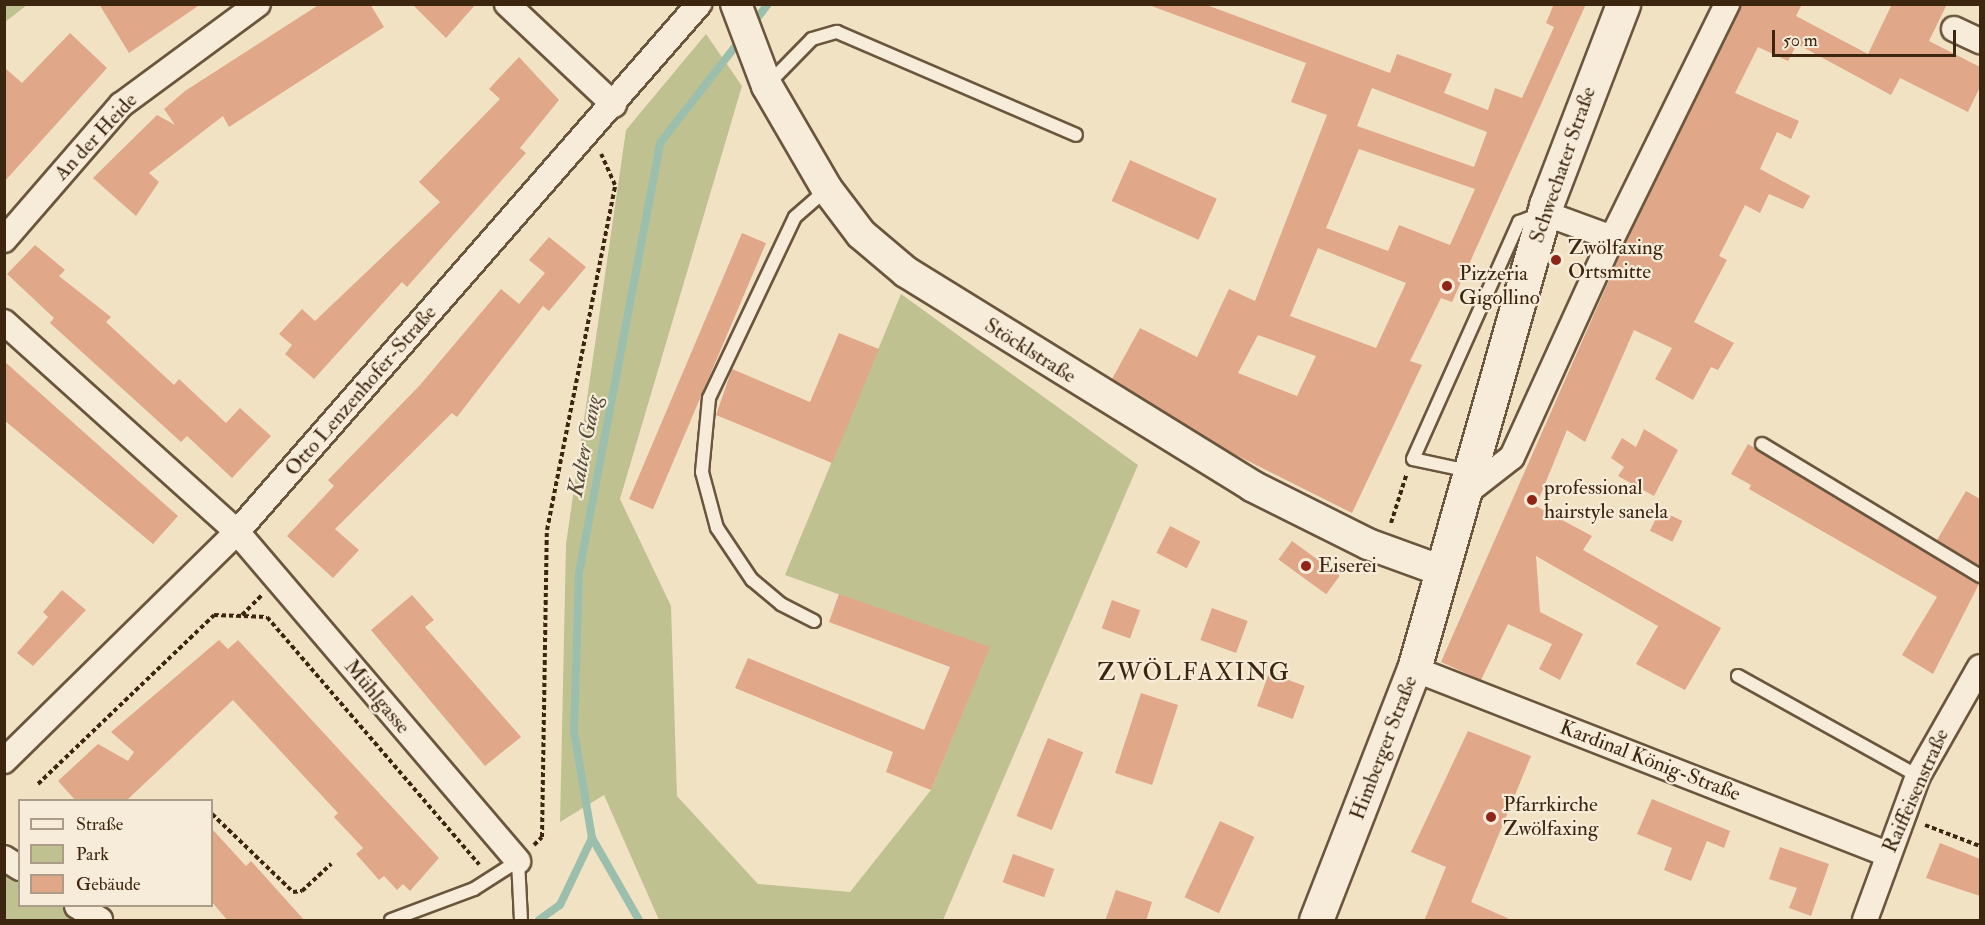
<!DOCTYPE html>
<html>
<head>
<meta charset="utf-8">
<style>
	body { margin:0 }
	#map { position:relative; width:1985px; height:925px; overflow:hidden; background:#f2e2c4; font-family:"IM FELL Double Pica",serif }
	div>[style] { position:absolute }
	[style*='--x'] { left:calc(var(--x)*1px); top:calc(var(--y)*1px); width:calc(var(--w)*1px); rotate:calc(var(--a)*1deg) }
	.green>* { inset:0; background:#bfc290 }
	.stream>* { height:8px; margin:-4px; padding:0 4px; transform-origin:4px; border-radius:4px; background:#9cbfad }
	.building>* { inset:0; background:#e0a789; transform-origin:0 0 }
	.path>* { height:4px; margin-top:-2px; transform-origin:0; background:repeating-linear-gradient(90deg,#3c2610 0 4.5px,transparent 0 7.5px) }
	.roads { filter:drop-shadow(2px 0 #6a553d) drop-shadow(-2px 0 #6a553d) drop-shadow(0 2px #6a553d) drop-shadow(0 -2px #6a553d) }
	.service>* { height:12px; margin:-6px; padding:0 6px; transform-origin:6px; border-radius:6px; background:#f7ecd9 }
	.minor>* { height:24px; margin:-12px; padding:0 12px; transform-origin:12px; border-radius:12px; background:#f7ecd9 }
	.tertiary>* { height:30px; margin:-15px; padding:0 15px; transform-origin:15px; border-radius:15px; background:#f7ecd9 }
	.secondary>* { height:33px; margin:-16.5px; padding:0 16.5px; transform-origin:16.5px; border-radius:16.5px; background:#f7ecd9 }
	.dots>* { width:16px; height:16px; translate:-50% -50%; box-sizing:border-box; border:3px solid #f7ecd9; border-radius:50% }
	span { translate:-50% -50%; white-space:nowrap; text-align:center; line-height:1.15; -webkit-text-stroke:4.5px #f7ecd9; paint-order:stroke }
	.street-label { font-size:21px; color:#3c2610 }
	.poi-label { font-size:21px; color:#3c2610 }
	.left { translate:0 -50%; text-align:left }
	.water-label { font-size:22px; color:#544c37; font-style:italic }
	.quarter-label { font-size:24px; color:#3c2610; letter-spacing:1.5px }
	.frame { position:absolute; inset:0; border:6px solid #3c2610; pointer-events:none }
	.legend { position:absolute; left:18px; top:799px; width:195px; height:108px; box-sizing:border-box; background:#f7ecd9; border:2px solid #ac9d89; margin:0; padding:8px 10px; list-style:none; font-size:18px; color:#3c2610 }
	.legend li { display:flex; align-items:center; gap:12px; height:30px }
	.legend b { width:30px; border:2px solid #ac9d89 }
	.scale { position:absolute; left:1772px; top:30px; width:184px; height:27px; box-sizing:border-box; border:3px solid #3c2610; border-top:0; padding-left:8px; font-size:18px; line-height:21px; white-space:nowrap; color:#3c2610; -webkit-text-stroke:4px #f7ecd9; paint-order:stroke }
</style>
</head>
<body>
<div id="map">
	<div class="green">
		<i style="clip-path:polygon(5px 4px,27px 4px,27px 5px,5px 22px)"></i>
		<i style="clip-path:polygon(706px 34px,742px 86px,620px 499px,671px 606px,677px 796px,758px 884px,850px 892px,931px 790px,989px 648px,785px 575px,901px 294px,1138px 465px,943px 920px,659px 920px,604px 795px,560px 822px,566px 544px,626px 130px)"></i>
		<i style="clip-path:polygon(4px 867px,19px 877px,20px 906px,61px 906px,82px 920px,5px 920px)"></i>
	</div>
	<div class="stream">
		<i style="--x:752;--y:25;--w:26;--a:-53"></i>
		<i style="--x:539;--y:920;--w:26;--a:-36"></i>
		<i style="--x:560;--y:905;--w:74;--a:-64.5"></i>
		<i style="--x:639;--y:920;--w:95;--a:-119.8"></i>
		<i style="--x:592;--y:838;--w:108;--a:-99.6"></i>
		<i style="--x:574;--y:732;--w:159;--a:-88.2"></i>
		<i style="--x:579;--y:573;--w:438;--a:-79.3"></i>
		<i style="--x:660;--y:143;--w:132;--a:-52.1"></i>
	</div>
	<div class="building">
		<i style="clip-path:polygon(99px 4px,201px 4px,129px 53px)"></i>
		<i style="clip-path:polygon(320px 4px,370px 4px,384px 27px,229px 127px,223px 116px,149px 173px,159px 182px,136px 216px,93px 178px,157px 115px,175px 125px,164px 109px,185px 91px)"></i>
		<i style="clip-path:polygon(412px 4px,476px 4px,446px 38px)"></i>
		<i style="clip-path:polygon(evenodd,1146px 4px,1204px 4px,1390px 73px,1397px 54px,1452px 74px,1444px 93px,1488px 110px,1495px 88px,1522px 98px,1554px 27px,1546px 23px,1554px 4px,1586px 4px,1452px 302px,1441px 298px,1410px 361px,1422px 365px,1352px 513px,1224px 449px,1112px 379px,1140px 328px,1197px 357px,1229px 289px,1255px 301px,1327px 115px,1291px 102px,1306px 63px,1146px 4px,1372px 88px,1487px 132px,1474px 167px,1357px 126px,1372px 88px,1146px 4px,1359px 149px,1475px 189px,1450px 245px,1399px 225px,1388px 251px,1326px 228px,1359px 149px,1146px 4px,1318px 248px,1406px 283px,1376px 348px,1290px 316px,1318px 248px,1146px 4px,1258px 335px,1316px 356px,1297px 396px,1238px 373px,1258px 335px)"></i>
		<i style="clip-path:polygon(1742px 4px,1802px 4px,1796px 16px,1868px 54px,1892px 4px,1947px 4px,1929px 41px,1980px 67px,1980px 87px,1968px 112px,1900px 78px,1891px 95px,1797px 44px,1788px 61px,1758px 47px,1735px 93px,1799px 121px,1791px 139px,1777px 132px,1760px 169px,1810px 196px,1803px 209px,1769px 194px,1760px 213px,1745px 205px,1719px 256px,1727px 260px,1694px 322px,1734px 343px,1718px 370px,1711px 367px,1693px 400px,1655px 379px,1672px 348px,1634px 330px,1585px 442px,1567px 430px,1536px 506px,1592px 536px,1583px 550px,1721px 628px,1685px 690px,1636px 664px,1658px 626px,1536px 556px,1540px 612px,1583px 634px,1560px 680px,1539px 669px,1552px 644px,1508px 624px,1481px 680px,1441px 662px,1628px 237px)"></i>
		<i style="clip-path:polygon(70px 33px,107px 68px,4px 182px,4px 67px,22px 83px)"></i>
		<i style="clip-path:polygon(519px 57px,559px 100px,520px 148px,526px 153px,407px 287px,402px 282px,314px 379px,285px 354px,292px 345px,279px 334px,302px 309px,315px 321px,440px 202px,419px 182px,500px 99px,489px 89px)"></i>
		<i style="left:1130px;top:160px;width:95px;height:45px;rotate:24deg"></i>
		<i style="left:742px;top:233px;width:26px;height:289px;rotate:23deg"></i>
		<i style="clip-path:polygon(549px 237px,586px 267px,549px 311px,543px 306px,457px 417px,452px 413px,335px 529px,359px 550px,333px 578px,287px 536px,334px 486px,328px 480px,420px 385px,501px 289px,519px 304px,545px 273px,529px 260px)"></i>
		<i style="clip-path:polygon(35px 245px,65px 270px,59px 276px,111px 317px,106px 322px,174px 385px,179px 379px,226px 423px,240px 408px,271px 436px,232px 478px,187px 436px,181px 442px,148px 412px,50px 323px,54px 318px,7px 274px)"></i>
		<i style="clip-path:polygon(839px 333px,879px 349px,832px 463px,716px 415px,732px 369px,810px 402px)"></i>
		<i style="clip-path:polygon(4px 361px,178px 516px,153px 544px,4px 420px)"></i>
		<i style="clip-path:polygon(1644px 429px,1678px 450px,1654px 496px,1618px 476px,1624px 467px,1611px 458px,1622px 438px,1636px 447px)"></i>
		<i style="clip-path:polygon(1748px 444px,1979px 584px,1933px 674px,1902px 655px,1937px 597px,1749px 489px,1751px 485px,1731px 474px)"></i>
		<i style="clip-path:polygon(1966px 491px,1980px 499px,1980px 567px,1937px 540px)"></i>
		<i style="left:1660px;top:510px;width:25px;height:23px;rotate:26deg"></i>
		<i style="left:1170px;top:526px;width:34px;height:30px;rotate:27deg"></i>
		<i style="left:1292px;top:541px;width:59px;height:23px;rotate:36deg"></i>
		<i style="clip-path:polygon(62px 590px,86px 610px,33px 666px,17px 653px,48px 617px,43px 612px)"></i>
		<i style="clip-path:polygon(839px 594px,990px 647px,931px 790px,886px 772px,893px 752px,735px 688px,748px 658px,924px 730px,950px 667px,829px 622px)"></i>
		<i style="clip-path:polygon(412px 595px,434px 620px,425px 627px,521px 737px,485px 766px,371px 630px)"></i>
		<i style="left:1112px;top:600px;width:30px;height:30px;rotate:20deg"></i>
		<i style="left:1212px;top:608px;width:38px;height:34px;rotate:20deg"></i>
		<i style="clip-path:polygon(219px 640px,228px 649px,238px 640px,439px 858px,410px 891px,403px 884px,397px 890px,384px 876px,379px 880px,356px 854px,363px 848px,334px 817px,338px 813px,233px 700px,126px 801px,76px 801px,58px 781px,98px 744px,128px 761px,134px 752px,111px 732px)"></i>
		<i style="left:1269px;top:673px;width:38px;height:35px;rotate:20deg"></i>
		<i style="left:1141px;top:693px;width:39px;height:84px;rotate:18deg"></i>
		<i style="clip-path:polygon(1468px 731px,1531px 756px,1471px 902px,1514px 921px,1424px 921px,1446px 867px,1411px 852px)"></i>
		<i style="left:1048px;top:738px;width:38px;height:84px;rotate:22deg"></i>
		<i style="clip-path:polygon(1652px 799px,1730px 831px,1724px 848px,1707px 841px,1691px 881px,1664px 870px,1672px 848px,1637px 834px)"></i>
		<i style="left:1220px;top:821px;width:38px;height:84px;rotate:25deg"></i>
		<i style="clip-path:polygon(212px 829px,246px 866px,251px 861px,305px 921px,228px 921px,212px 902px)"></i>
		<i style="clip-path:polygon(1940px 843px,1980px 859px,1980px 896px,1926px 878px)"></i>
		<i style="clip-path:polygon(1780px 847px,1829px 864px,1811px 916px,1789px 908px,1797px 888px,1769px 879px)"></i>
		<i style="left:1013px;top:854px;width:44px;height:30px;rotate:20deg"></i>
		<i style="clip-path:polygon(1116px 890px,1152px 902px,1146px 921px,1105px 921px)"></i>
	</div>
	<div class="path">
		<i style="--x:1391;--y:523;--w:52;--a:-72.3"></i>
		<i style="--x:242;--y:615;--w:28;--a:-45"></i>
		<i style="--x:38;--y:784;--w:244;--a:-43.8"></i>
		<i style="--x:214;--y:615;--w:53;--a:2.2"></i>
		<i style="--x:267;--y:617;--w:326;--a:49.4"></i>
		<i style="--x:212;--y:814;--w:112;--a:43.9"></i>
		<i style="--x:293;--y:892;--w:9;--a:-6"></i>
		<i style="--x:302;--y:891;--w:40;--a:-43"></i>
		<i style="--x:1925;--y:825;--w:59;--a:20.9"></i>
		<i style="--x:534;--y:845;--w:11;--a:-45"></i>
		<i style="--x:542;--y:837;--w:307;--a:-89.1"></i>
		<i style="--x:547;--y:530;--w:352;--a:-78.8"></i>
		<i style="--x:615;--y:185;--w:34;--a:-114"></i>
	</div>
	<div class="roads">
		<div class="service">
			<i style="--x:768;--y:84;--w:63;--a:-45.6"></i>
			<i style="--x:812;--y:39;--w:26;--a:-16"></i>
			<i style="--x:837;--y:32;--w:260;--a:23.3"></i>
			<i style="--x:1762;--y:444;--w:255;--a:31.2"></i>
			<i style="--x:1469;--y:471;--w:57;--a:-167.9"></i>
			<i style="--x:1413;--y:459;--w:260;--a:-65.9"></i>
			<i style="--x:1519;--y:222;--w:22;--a:-21"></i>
			<i style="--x:814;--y:621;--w:37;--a:-153"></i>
			<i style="--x:781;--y:604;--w:38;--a:-140"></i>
			<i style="--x:752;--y:580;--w:63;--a:-123.9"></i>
			<i style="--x:717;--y:528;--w:58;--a:-105"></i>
			<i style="--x:702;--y:472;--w:74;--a:-84.6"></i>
			<i style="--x:709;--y:398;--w:200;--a:-64.6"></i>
			<i style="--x:795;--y:217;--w:43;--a:-41.2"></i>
			<i style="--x:1738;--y:676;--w:206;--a:29.1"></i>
			<i style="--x:391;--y:920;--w:89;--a:-20.5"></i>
			<i style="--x:474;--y:889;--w:52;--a:-32.5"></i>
			<i style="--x:518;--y:861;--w:59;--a:87.1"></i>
		</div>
		<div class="minor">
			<i style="--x:507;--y:4;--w:147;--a:43.3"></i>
			<i style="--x:1954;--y:29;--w:29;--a:25"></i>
			<i style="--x:1544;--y:213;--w:72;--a:20.2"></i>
			<i style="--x:4;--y:240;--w:179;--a:-49.1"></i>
			<i style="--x:121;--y:105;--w:170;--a:-36.4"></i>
			<i style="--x:4;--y:322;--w:314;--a:42"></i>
			<i style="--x:237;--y:532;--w:433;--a:49.5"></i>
			<i style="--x:1462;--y:496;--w:63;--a:-38"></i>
			<i style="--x:1512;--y:457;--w:241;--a:-65.5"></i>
			<i style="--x:1612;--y:238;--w:261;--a:-63.8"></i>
			<i style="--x:1414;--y:669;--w:508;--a:21.36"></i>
			<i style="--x:4;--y:761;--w:327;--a:-44.5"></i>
			<i style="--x:237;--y:532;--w:702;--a:-48.81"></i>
			<i style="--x:4;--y:858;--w:19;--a:32"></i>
			<i style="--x:77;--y:906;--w:27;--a:31"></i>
			<i style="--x:1865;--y:920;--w:153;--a:-69.8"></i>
			<i style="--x:1918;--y:776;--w:125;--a:-60.4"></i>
		</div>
		<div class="tertiary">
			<i style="--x:736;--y:4;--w:88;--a:69.3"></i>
			<i style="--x:767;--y:86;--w:119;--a:59.8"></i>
			<i style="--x:827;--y:189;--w:56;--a:52.9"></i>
			<i style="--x:861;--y:234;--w:59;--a:40.2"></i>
			<i style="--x:906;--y:272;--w:407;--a:31.7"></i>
			<i style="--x:1252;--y:486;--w:130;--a:26.6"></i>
			<i style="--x:1368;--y:544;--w:79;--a:20"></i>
		</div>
		<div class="secondary">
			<i style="--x:1316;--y:920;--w:269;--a:-68.7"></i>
			<i style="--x:1414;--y:669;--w:482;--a:-74.1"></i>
			<i style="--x:1546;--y:205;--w:215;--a:-69"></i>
		</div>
	</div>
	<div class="dots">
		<i style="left:1556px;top:260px;background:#8f2418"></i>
		<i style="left:1447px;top:286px;background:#8f2418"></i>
		<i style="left:1532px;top:500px;background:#8f2418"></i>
		<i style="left:1306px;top:566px;background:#8f2418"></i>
		<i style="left:1491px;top:817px;background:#8f2418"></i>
	</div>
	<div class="street-label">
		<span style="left:96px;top:137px;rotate:-47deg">An der Heide</span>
		<span style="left:1563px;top:165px;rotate:-71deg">Schwechater Straße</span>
		<span style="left:1030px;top:351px;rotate:32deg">Stöcklstraße</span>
		<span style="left:361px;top:391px;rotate:-49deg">Otto Lenzenhofer-Straße</span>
		<span style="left:377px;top:697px;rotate:50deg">Mühlgasse</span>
		<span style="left:1384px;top:748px;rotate:-69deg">Himberger Straße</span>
		<span style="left:1650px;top:761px;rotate:21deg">Kardinal König-Straße</span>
		<span style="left:1916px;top:791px;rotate:-66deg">Raiffeisenstraße</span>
	</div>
	<div class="poi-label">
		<span class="left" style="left:1568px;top:260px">Zwölfaxing<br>Ortsmitte</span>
		<span class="left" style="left:1459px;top:286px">Pizzeria<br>Gigollino</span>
		<span class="left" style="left:1544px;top:500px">professional<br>hairstyle sanela</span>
		<span class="left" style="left:1318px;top:566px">Eiserei</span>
		<span class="left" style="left:1503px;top:817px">Pfarrkirche<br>Zwölfaxing</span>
	</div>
	<div class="water-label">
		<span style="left:585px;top:446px;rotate:-79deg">Kalter Gang</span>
	</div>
	<div class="quarter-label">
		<span style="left:1194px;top:673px">ZWÖLFAXING</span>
	</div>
	<div class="frame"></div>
	<ul class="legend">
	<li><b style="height:8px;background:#f7ecd9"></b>Straße</li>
	<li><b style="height:16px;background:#bfc290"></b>Park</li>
	<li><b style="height:16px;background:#e0a789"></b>Gebäude</li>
	</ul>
	<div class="scale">50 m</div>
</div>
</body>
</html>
